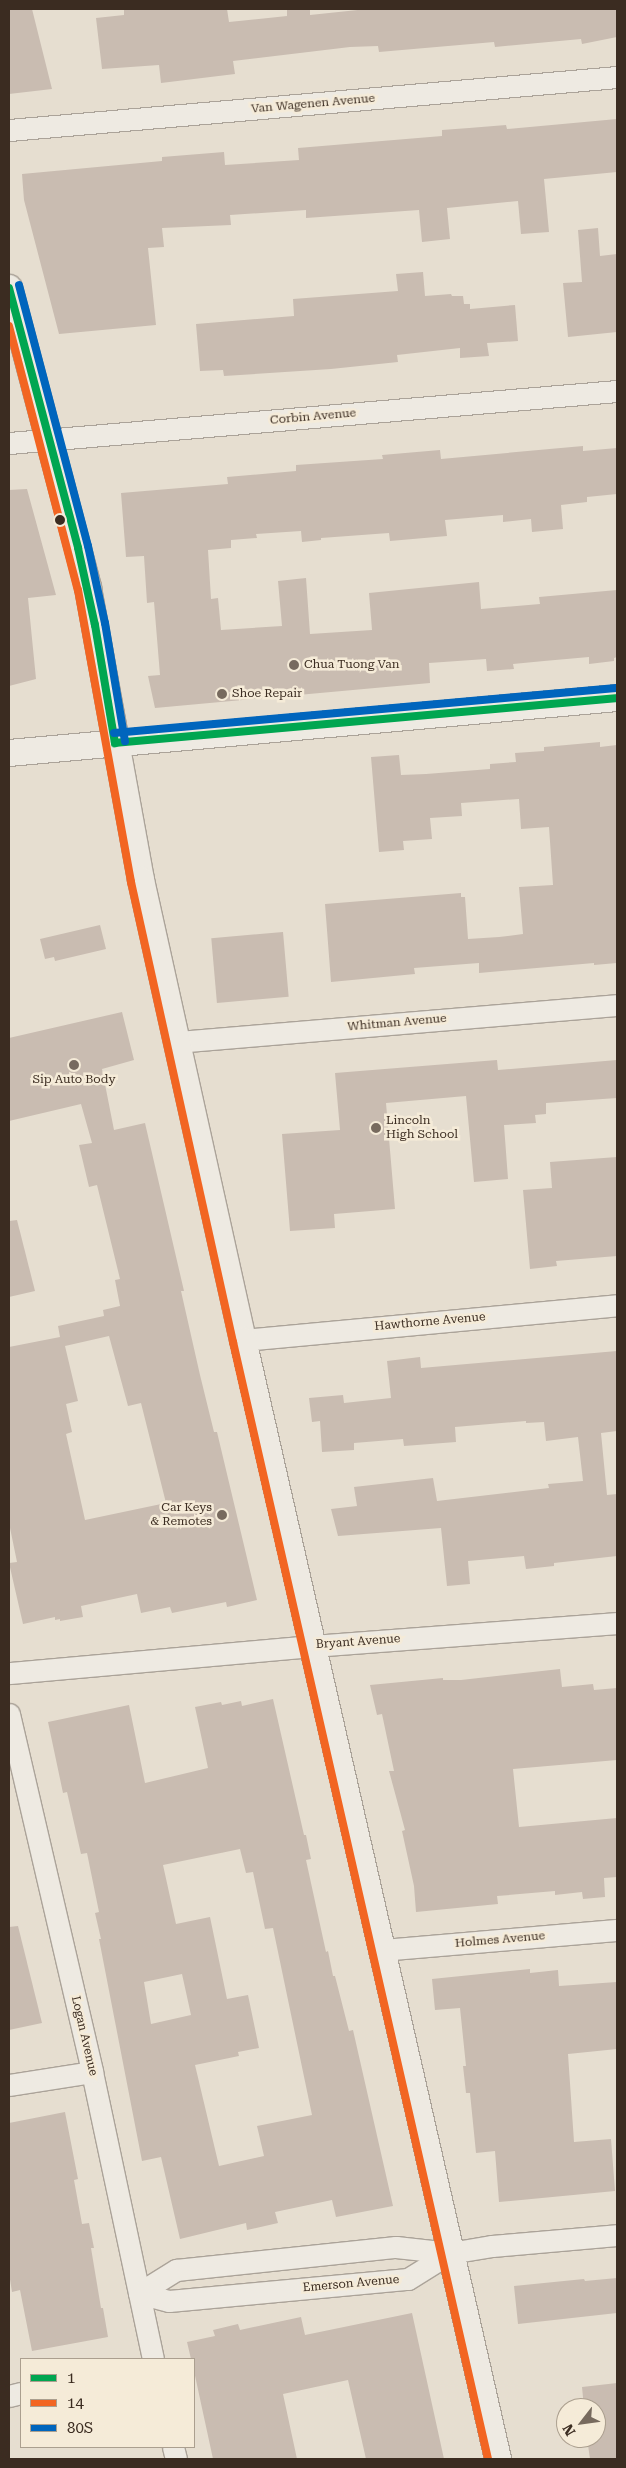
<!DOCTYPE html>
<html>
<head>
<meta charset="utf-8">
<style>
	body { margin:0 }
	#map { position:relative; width:626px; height:2468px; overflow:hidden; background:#e6ded0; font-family:"Roboto Serif",serif }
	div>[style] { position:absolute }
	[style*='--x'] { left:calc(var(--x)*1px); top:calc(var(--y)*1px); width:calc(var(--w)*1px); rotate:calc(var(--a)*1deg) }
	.building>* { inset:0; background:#c9bcb1; transform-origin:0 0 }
	.roads { filter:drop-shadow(1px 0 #aba399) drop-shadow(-1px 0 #aba399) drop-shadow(0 1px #aba399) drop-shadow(0 -1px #aba399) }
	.minor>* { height:21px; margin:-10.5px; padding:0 10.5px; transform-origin:10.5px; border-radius:10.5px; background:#eeeae2 }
	.tertiary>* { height:26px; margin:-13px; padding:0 13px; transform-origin:13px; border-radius:13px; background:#eeeae2 }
	.bus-1>* { height:8px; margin:-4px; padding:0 4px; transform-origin:4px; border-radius:4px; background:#00a651 }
	.bus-2>* { height:8px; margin:-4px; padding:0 4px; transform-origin:4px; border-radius:4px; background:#f26522 }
	.bus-3>* { height:8px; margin:-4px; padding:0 4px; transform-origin:4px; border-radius:4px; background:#0065bd }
	.dots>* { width:14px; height:14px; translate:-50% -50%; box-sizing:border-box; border:2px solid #f5ebd8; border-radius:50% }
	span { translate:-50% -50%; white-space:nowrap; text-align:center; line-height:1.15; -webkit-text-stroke:5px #f5ebd8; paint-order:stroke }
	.street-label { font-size:12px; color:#3b2c21 }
	.poi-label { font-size:12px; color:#3b2c21 }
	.left { translate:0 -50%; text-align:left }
	.right { translate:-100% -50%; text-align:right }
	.frame { position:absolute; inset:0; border:10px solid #3b2c21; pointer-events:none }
	.legend { position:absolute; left:20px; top:2358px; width:175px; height:90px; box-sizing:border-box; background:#f5ebd8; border:1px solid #ab9f8f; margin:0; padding:6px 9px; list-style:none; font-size:15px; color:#3b2c21 }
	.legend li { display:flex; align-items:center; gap:10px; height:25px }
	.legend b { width:25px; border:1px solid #ab9f8f }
	.north { position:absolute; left:556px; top:2398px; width:50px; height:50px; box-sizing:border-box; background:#f5ebd8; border:1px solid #ab9f8f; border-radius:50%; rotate:240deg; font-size:14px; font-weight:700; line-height:20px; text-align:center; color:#3b2c21 }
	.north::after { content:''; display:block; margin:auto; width:18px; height:22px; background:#776a5e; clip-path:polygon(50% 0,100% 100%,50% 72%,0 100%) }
</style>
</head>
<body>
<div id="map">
	<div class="building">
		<i style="clip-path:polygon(9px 9px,32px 9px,52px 89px,9px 94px)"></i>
		<i style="clip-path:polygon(124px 9px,227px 9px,229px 22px,287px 16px,287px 9px,310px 9px,310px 15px,367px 9px,617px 9px,617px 37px,582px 44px,581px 39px,495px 47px,494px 42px,379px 52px,378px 46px,350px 47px,233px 61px,235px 74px,161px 83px,159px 65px,102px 69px,96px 18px,124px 15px)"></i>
		<i style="clip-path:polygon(617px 119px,617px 172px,544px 179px,549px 232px,521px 234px,518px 201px,447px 208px,450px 239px,422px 242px,419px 210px,306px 218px,306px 210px,230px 215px,231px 225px,162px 228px,164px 247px,148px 248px,156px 325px,59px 334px,24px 200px,22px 174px,162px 161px,162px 157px,224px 152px,225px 165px,299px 160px,298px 148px,442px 136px,442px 130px,469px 128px,506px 125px,507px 129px)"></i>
		<i style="clip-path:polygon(598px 228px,600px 256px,617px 254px,617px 332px,568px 337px,563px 283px,582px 282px,578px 230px)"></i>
		<i style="clip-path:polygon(423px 272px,425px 296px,451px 294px,452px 296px,463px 296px,464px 304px,470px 304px,470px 309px,515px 305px,518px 341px,487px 343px,489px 356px,460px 358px,460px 348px,397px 355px,398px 362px,331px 369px,224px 376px,223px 370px,200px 371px,196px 324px,294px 316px,293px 299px,398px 291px,396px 274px)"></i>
		<i style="clip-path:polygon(583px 446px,583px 451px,617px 448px,617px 494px,587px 497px,587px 502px,561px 505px,563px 529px,532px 532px,531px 519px,503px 522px,503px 515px,445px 520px,447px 536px,390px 541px,389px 533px,321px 538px,321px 540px,302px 542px,301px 531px,256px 534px,257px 538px,231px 540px,231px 548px,208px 550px,211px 599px,218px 598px,221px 630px,282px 626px,278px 581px,306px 578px,310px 634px,372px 630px,369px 593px,479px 582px,481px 609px,540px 604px,539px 597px,617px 590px,617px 657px,614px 658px,614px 661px,589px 664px,589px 657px,544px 661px,513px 664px,514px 669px,487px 671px,486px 659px,429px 663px,430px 683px,155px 708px,148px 676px,160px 675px,154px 602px,147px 603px,144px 556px,126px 557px,121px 493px,228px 484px,227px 477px,296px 471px,296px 465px,383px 459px,382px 455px,440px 450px,441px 459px)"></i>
		<i style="clip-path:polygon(27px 489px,56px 595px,28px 598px,36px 679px,9px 686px,9px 490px)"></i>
		<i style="clip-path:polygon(600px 742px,600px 747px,617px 745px,617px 963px,594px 965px,594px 963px,479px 973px,479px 963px,414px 968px,415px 974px,331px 982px,325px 904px,461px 893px,461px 897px,465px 897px,468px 939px,499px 937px,523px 934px,519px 887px,553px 885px,549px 827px,521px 829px,519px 799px,461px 803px,462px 816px,430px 818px,432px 839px,403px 841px,404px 850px,379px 852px,371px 757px,399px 755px,401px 775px,426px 774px,490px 769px,490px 764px,516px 762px,515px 753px,544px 751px,544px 747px)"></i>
		<i style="clip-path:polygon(100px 925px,106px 949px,55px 961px,54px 957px,45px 959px,40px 939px)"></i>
		<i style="left:283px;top:932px;width:65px;height:72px;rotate:85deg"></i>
		<i style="clip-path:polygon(evenodd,122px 1012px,134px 1060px,102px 1069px,114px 1130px,145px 1123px,184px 1291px,181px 1291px,200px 1375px,214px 1432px,217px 1432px,257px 1600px,227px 1607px,226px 1602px,172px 1613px,170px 1607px,141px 1613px,137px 1594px,81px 1606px,83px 1617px,60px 1621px,60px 1619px,55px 1620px,55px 1617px,23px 1624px,9px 1563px,17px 1562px,9px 1523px,9px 1347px,60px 1337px,58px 1326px,104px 1316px,103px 1310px,120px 1306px,115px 1280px,120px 1279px,97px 1185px,89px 1187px,79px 1145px,92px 1143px,81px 1104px,9px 1121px,9px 1038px,122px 1012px,109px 1336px,128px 1406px,141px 1403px,166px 1503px,85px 1520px,66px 1434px,72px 1432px,66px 1404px,78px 1401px,65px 1346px,109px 1336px)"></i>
		<i style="clip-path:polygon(497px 1060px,498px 1070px,617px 1060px,617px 1098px,546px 1103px,546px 1114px,535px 1115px,536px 1123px,504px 1125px,508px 1179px,474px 1182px,466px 1096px,386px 1103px,395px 1209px,334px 1214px,335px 1228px,290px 1231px,282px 1134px,340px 1130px,335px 1073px)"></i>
		<i style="clip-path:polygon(617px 1157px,617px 1256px,556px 1261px,557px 1266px,530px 1269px,523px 1190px,552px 1188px,550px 1162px)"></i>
		<i style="clip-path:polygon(17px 1220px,35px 1291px,9px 1297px,9px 1221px)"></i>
		<i style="clip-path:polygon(617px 1351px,617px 1431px,601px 1433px,607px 1495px,617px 1494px,617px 1556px,554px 1563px,554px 1566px,526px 1569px,524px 1556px,468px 1561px,470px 1584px,447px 1586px,441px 1528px,338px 1536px,331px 1509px,357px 1506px,354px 1487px,433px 1478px,437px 1501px,549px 1488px,548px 1484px,583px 1481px,578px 1437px,546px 1441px,544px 1422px,526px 1423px,526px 1421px,455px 1427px,456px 1442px,404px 1446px,403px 1439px,354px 1443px,354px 1450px,322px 1452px,320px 1421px,312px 1422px,309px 1398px,343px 1395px,344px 1403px,391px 1398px,387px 1361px,420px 1357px,421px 1368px)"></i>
		<i style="clip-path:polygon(560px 1669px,562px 1687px,593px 1684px,594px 1690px,617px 1688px,617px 1760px,513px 1769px,519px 1827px,617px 1818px,617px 1877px,604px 1878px,605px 1897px,583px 1899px,582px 1892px,555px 1895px,555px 1891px,497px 1896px,498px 1904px,416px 1912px,414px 1886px,402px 1831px,405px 1830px,389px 1771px,394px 1771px,382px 1714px,377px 1715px,370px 1685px,443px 1678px,443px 1680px,461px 1680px)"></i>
		<i style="clip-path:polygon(evenodd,273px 1699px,304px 1835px,306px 1835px,311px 1859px,306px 1860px,326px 1952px,328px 1951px,333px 1976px,335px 1976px,349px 2031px,353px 2030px,393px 2206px,336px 2217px,332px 2200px,275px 2212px,278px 2223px,247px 2230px,246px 2223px,180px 2239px,161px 2157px,142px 2161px,99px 1939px,101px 1939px,95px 1913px,99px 1912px,87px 1853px,81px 1854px,67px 1792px,63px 1793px,48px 1722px,129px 1705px,145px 1783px,208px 1768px,195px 1707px,221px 1702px,222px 1705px,241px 1701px,242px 1706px,273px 1699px,240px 1849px,246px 1873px,253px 1872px,265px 1929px,273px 1928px,312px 2115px,257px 2126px,264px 2156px,219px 2166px,195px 2065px,239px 2056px,238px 2052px,259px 2048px,248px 1995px,227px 1999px,210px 1917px,176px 1924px,163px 1865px,240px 1849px,273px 1699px,182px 1974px,191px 2015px,151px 2024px,144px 1982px,182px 1974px)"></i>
		<i style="clip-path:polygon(18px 1926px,42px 2023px,9px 2030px,9px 1927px)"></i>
		<i style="clip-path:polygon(530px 1969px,530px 1973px,558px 1970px,559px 1986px,617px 1982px,617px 2049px,568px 2054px,574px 2142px,611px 2139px,615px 2191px,499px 2202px,495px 2151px,476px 2153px,470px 2093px,466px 2093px,463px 2066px,466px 2066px,460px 2008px,435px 2010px,432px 1979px)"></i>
		<i style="clip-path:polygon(65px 2112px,78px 2179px,74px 2180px,82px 2224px,89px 2223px,94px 2248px,91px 2248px,101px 2308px,103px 2308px,108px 2337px,32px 2351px,20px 2290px,12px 2292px,9px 2273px,9px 2123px)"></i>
		<i style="clip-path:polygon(617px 2278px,617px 2313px,518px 2324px,514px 2286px,584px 2279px,585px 2281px)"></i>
		<i style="clip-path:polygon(412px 2313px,444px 2459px,366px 2459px,348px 2380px,283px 2394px,297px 2459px,213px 2459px,194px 2371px,194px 2359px,191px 2359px,187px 2342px,215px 2336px,213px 2330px,238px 2324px,240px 2330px,301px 2317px,305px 2335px)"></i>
		<i style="clip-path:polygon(617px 2383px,617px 2459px,590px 2459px,587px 2438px,596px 2438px,596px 2408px,584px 2408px,582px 2387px)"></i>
	</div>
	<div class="roads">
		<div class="minor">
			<i style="--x:9;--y:130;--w:610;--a:-4.98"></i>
			<i style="--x:9;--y:443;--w:610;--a:-4.89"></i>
			<i style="--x:177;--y:1042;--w:442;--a:-4.8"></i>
			<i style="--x:243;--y:1340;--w:376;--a:-5.3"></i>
			<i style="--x:9;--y:1673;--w:305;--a:-5.1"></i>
			<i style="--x:313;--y:1646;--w:305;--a:-4.3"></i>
			<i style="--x:9;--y:1714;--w:367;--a:76.9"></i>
			<i style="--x:92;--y:2072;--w:293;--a:78"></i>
			<i style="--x:382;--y:1950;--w:236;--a:-4.9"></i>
			<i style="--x:9;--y:2085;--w:84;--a:-8.9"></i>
			<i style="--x:139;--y:2293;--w:31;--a:15"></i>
			<i style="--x:169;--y:2301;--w:240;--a:-5.3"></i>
			<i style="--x:408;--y:2279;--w:49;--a:-31.8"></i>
			<i style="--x:450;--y:2253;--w:43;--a:-9.5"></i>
			<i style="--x:492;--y:2246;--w:125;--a:-5"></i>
			<i style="--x:139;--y:2293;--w:44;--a:-31.9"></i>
			<i style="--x:176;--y:2270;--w:221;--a:-6"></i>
			<i style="--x:396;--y:2247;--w:54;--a:6.3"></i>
			<i style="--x:9;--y:2396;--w:12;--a:-14"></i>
			<i style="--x:173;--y:2447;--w:12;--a:76"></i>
		</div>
		<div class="tertiary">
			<i style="--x:9;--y:288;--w:310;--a:75.2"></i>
			<i style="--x:88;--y:588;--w:297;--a:79.7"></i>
			<i style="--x:141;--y:880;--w:471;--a:77.5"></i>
			<i style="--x:243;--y:1340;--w:1148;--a:77.16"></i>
			<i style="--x:9;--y:753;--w:610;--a:-5.17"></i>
		</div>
	</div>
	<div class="bus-1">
		<i style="--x:9;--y:288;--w:269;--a:75.1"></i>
		<i style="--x:78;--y:548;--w:79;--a:77.6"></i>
		<i style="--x:95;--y:625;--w:120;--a:80.4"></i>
		<i style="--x:115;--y:743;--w:504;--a:-5.12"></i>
	</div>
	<div class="bus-2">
		<i style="--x:9;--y:326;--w:273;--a:75.4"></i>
		<i style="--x:78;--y:590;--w:297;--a:79.7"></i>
		<i style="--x:131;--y:882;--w:471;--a:77.5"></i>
		<i style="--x:233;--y:1342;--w:1146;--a:77.14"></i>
	</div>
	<div class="bus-3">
		<i style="--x:19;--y:285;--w:270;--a:75.2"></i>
		<i style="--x:88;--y:546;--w:79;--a:77.6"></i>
		<i style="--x:105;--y:623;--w:120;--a:80.4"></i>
		<i style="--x:114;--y:733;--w:504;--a:-5.12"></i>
	</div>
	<div class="dots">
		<i style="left:60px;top:520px;background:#3b2c21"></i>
		<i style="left:294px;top:665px;background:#776a5e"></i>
		<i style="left:222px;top:694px;background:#776a5e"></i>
		<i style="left:74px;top:1065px;background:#776a5e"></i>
		<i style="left:376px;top:1128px;background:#776a5e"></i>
		<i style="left:222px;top:1515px;background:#776a5e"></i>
	</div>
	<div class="street-label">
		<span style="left:313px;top:104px;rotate:-5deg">Van Wagenen Avenue</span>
		<span style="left:313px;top:417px;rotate:-5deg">Corbin Avenue</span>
		<span style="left:397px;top:1023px;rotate:-5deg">Whitman Avenue</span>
		<span style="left:430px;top:1322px;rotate:-5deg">Hawthorne Avenue</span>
		<span style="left:358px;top:1642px;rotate:-4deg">Bryant Avenue</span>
		<span style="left:500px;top:1940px;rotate:-5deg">Holmes Avenue</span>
		<span style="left:84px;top:2036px;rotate:77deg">Logan Avenue</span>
		<span style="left:351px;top:2284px;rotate:-5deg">Emerson Avenue</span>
	</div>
	<div class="poi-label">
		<span class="left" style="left:304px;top:665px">Chua Tuong Van</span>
		<span class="left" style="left:232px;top:694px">Shoe Repair</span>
		<span style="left:74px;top:1080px">Sip Auto Body</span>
		<span class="left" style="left:386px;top:1128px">Lincoln<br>High School</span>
		<span class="right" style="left:212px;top:1515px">Car Keys<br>&amp; Remotes</span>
	</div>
	<div class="frame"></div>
	<ul class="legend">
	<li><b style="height:6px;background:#00a651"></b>1</li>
	<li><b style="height:6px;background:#f26522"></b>14</li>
	<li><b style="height:6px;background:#0065bd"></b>80S</li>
	</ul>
	<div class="north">N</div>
</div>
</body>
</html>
